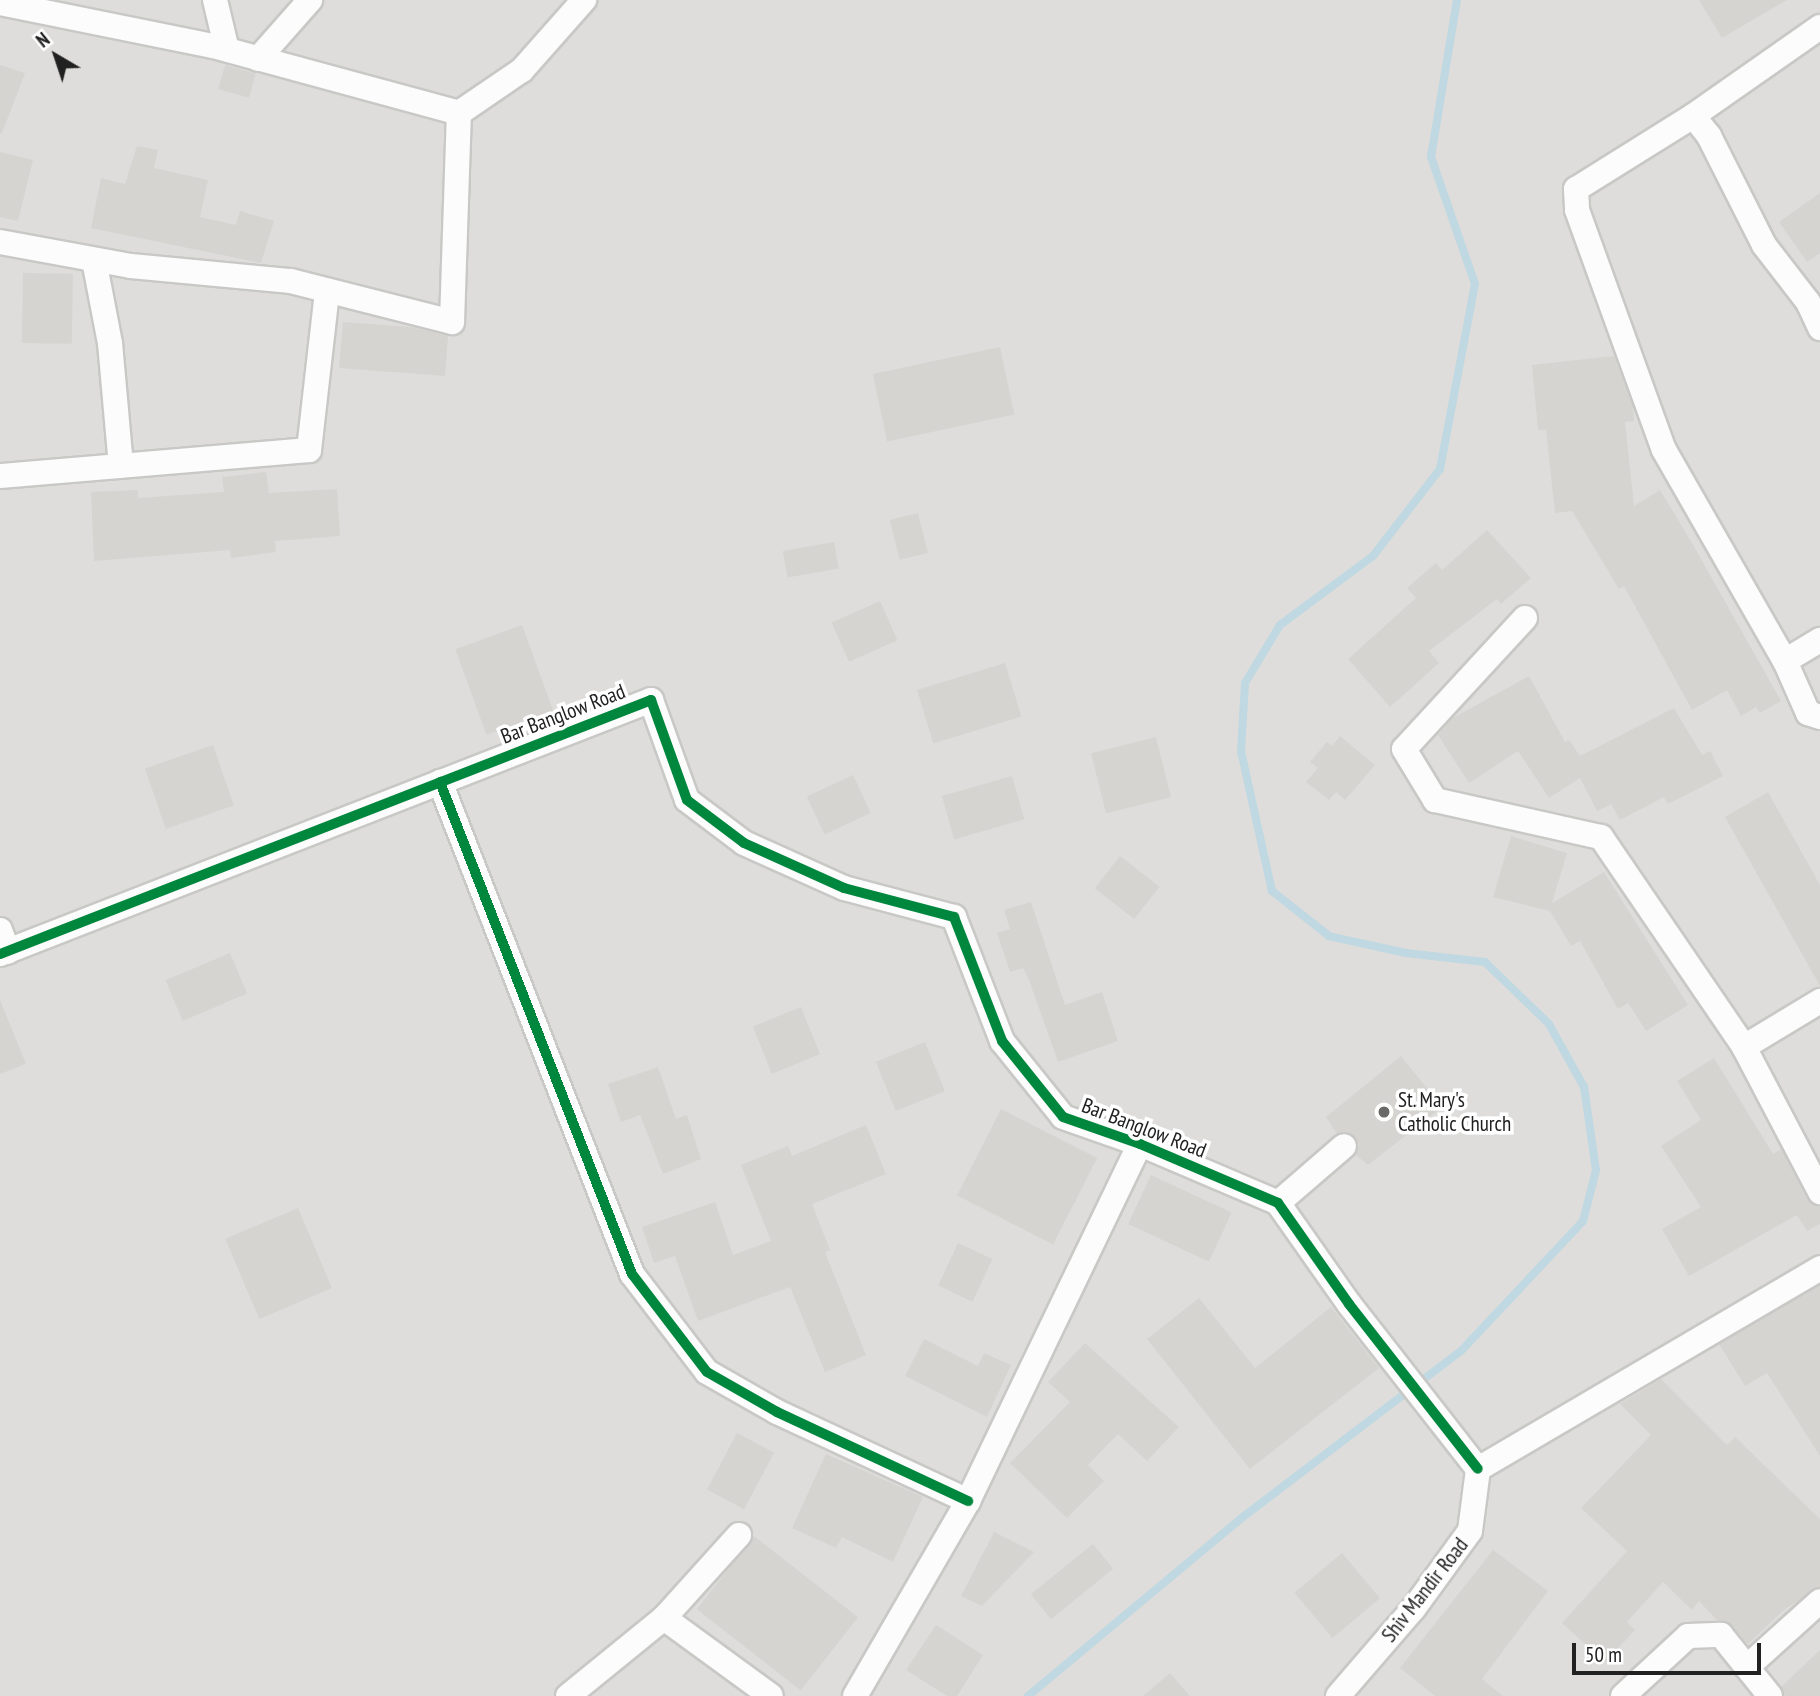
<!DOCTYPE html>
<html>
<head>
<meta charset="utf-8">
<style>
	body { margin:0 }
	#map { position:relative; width:1820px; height:1696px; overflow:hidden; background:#efeeea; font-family:"PT Sans Narrow",sans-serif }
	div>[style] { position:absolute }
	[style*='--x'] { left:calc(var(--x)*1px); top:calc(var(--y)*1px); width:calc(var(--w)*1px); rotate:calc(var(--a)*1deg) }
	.residential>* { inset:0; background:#dedddb; transform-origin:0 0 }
	.stream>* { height:8px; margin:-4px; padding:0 4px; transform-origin:4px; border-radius:4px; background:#bfd8e1 }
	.building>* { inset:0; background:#d6d4d1; transform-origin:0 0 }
	.roads { filter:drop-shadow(2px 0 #c8c8c6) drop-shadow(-2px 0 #c8c8c6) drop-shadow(0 2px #c8c8c6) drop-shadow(0 -2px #c8c8c6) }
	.minor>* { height:24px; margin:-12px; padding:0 12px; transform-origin:12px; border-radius:12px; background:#fdfcfc }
	.cycleway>* { height:10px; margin:-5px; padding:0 5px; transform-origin:5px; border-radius:5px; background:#00873e }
	.dots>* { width:19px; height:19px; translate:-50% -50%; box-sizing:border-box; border:4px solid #fff; border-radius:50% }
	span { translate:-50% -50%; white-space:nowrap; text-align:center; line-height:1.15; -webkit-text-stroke:7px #fff; paint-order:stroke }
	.street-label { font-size:21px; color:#212121 }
	.poi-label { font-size:21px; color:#212121 }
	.left { translate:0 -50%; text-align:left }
	.north { position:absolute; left:21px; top:21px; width:70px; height:70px; -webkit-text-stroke:5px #fff; paint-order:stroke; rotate:321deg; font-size:19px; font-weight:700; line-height:28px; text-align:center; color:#212121 }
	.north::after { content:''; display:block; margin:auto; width:24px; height:32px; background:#212121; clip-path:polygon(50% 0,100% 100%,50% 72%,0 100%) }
	.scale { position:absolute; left:1572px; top:1643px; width:189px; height:32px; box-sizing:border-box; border:4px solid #212121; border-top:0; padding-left:9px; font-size:21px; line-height:24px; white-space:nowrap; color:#212121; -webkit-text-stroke:5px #fff; paint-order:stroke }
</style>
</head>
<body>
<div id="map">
	<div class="residential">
		<i style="left:0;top:0;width:1820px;height:1696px"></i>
	</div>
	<div class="stream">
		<i style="--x:1028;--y:1696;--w:275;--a:-39.8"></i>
		<i style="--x:1239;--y:1520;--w:279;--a:-37.3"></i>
		<i style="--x:1461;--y:1351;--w:178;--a:-46.8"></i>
		<i style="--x:1583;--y:1221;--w:53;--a:-75.7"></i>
		<i style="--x:1596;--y:1170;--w:84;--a:-98.2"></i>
		<i style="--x:1584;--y:1087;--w:72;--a:-119.1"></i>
		<i style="--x:1549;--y:1024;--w:89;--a:-135.9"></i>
		<i style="--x:1485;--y:962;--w:80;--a:-173.5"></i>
		<i style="--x:1406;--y:953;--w:79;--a:-167.6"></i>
		<i style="--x:1329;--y:936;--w:73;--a:-141.7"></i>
		<i style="--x:1272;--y:891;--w:143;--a:-102.5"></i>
		<i style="--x:1241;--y:751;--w:68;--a:-86.6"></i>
		<i style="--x:1245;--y:683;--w:68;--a:-58.9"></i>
		<i style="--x:1280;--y:625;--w:116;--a:-36.6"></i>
		<i style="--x:1373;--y:556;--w:110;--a:-52.4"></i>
		<i style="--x:1440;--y:469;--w:188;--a:-79.3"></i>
		<i style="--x:1475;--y:284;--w:134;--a:-109.1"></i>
		<i style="--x:1431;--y:157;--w:159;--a:-80.6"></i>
	</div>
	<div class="building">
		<i style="clip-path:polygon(1699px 0,1787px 0,1722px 38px)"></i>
		<i style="clip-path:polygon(0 65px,25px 73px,2px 133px,0 133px)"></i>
		<i style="left:225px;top:65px;width:32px;height:25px;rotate:16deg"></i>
		<i style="clip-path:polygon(137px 146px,158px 150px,154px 168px,208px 180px,200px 217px,236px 225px,240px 211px,274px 221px,261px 263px,91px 228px,101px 178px,125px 184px)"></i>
		<i style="clip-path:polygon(0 152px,33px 160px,18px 221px,0 217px)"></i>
		<i style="clip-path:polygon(1820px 193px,1820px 253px,1807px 262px,1779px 222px)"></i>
		<i style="left:23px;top:273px;width:50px;height:70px;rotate:1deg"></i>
		<i style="clip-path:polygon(343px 322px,411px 327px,448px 336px,445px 376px,339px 368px)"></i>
		<i style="left:1000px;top:347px;width:69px;height:130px;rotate:78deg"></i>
		<i style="clip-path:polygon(1614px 356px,1633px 407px,1634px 421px,1625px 422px,1634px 506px,1660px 490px,1692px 543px,1781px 701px,1760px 713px,1756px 707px,1741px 716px,1727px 690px,1692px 710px,1624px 586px,1619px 589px,1572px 511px,1555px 513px,1546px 430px,1538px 430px,1532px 365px)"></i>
		<i style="clip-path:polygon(266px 472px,269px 493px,337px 489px,340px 536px,275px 541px,276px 552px,231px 558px,230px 550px,94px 561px,91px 492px,138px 490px,138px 498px,224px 492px,222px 477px)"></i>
		<i style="left:918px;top:513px;width:41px;height:29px;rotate:76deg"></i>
		<i style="clip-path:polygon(1487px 530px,1531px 578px,1501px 604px,1497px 599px,1429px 651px,1439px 663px,1390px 707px,1348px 659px,1416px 598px,1407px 588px,1436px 563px,1442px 570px)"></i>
		<i style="left:834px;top:542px;width:27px;height:52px;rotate:80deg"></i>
		<i style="left:880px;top:601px;width:43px;height:53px;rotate:66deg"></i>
		<i style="left:522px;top:625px;width:91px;height:71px;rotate:70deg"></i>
		<i style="left:1005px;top:663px;width:56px;height:92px;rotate:73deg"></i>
		<i style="clip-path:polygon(1529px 676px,1565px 742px,1569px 740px,1580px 756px,1674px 708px,1702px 755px,1710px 751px,1723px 776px,1668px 804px,1664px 797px,1620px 820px,1611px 804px,1597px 811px,1580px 778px,1549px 798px,1518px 751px,1469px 783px,1438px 735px,1453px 718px)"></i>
		<i style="clip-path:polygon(1340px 736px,1375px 765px,1345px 800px,1336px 792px,1329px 800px,1306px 782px,1318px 768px,1310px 762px,1327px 742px,1332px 746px)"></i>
		<i style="left:1156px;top:737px;width:62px;height:67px;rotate:76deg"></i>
		<i style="left:213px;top:745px;width:64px;height:72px;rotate:71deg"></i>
		<i style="left:853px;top:775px;width:42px;height:51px;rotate:65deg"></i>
		<i style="left:1012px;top:776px;width:45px;height:73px;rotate:74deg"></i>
		<i style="clip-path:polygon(1768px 792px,1820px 885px,1820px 986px,1725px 817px)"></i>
		<i style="clip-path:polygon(1511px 836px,1567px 853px,1552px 903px,1604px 872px,1688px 1005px,1646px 1031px,1628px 1003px,1618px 1009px,1580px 941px,1571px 946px,1550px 911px,1493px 897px)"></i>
		<i style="left:1120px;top:856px;width:50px;height:41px;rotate:38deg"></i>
		<i style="clip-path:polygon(1031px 902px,1065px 1005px,1102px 992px,1118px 1041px,1058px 1062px,1029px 980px,1023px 968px,1010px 972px,997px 933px,1010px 929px,1004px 910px)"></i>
		<i style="left:230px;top:953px;width:44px;height:70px;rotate:67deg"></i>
		<i style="clip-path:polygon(0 1000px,26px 1064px,0 1074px)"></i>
		<i style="left:801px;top:1007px;width:51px;height:52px;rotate:68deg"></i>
		<i style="left:925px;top:1042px;width:53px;height:53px;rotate:68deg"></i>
		<i style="clip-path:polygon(1401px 1056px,1442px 1107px,1368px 1165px,1356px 1155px,1359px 1144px,1355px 1136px,1337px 1134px,1326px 1117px)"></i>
		<i style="clip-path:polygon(1714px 1058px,1773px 1154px,1781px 1149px,1807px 1199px,1820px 1207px,1820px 1224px,1807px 1231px,1797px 1215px,1689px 1276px,1662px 1229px,1701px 1207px,1661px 1146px,1701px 1120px,1677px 1081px)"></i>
		<i style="clip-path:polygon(658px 1067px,676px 1119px,687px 1115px,701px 1159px,663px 1174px,640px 1115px,621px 1122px,608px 1084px)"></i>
		<i style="left:1001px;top:1109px;width:108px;height:97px;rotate:27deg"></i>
		<i style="clip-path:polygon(866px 1125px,886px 1174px,812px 1204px,830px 1250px,825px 1252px,866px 1355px,825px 1372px,790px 1287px,698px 1321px,675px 1256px,654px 1263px,642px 1227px,715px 1202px,733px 1255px,771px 1241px,741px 1165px,788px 1146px,792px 1156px)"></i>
		<i style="left:1151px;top:1175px;width:89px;height:54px;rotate:25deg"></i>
		<i style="left:298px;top:1208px;width:87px;height:79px;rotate:67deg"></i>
		<i style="left:958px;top:1243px;width:38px;height:47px;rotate:25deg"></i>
		<i style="clip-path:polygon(1820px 1285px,1820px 1456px,1767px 1373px,1745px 1386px,1719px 1344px)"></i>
		<i style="clip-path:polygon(1199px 1298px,1255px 1368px,1331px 1307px,1379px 1368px,1250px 1469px,1147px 1339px)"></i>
		<i style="clip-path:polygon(924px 1339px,978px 1366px,984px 1353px,1011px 1365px,987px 1417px,905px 1376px)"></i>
		<i style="clip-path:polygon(1085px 1343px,1179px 1427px,1147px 1461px,1118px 1434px,1088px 1465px,1104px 1481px,1067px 1518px,1010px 1463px,1070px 1402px,1048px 1382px)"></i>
		<i style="clip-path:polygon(1661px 1379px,1727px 1445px,1735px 1437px,1820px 1519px,1820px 1587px,1785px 1609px,1748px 1644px,1728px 1622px,1717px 1620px,1699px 1601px,1692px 1610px,1663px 1582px,1627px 1622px,1635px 1630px,1605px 1662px,1562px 1623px,1627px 1551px,1581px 1508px,1651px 1435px,1620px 1404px)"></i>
		<i style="left:737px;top:1433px;width:42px;height:64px;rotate:28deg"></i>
		<i style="clip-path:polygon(826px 1454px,923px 1497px,893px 1562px,842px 1537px,836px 1548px,792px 1528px)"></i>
		<i style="clip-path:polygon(994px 1532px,1034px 1552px,982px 1606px,961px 1596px)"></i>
		<i style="left:754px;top:1536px;width:132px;height:93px;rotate:38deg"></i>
		<i style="left:1093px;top:1544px;width:32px;height:80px;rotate:51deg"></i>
		<i style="clip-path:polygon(1493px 1550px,1548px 1591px,1482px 1679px,1503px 1696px,1435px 1696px,1400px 1668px)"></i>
		<i style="left:1342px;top:1553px;width:59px;height:62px;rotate:50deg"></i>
		<i style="clip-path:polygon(936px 1625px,983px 1655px,957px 1696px,947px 1696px,906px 1670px)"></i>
		<i style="clip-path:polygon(1820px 1650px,1820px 1696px,1785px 1696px,1781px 1687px)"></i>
		<i style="clip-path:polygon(1170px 1673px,1190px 1696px,1143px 1696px)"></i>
	</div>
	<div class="roads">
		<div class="minor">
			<i style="--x:215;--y:0;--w:51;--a:76.5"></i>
			<i style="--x:0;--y:3;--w:217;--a:11.4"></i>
			<i style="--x:213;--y:46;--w:255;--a:15.2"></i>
			<i style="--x:459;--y:113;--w:76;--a:-34.3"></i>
			<i style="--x:522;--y:70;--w:94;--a:-48.5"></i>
			<i style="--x:1820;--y:27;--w:155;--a:145"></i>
			<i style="--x:1693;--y:116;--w:138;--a:148"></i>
			<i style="--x:1576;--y:189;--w:21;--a:87"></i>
			<i style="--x:1577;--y:210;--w:255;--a:70.1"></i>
			<i style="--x:1664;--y:450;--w:243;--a:60.2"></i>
			<i style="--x:1785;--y:661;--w:57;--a:66.1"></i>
			<i style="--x:1808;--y:713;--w:13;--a:18"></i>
			<i style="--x:258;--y:59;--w:79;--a:-48.6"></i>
			<i style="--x:1693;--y:116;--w:26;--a:51"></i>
			<i style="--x:1709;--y:136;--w:122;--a:63.2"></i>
			<i style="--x:1764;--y:245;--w:72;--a:52.3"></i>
			<i style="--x:1808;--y:302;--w:29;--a:65"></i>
			<i style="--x:0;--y:242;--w:133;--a:10.4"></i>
			<i style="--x:131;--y:266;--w:161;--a:5.4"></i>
			<i style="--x:291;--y:281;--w:166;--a:14.3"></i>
			<i style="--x:452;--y:322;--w:209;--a:-88.1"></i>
			<i style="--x:94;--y:260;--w:85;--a:79.1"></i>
			<i style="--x:110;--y:343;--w:123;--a:84.9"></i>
			<i style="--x:0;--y:476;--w:310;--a:-4.8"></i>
			<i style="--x:309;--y:450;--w:160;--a:-83.5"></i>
			<i style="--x:1525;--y:618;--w:178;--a:132.7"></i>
			<i style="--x:1404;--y:749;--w:60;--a:58.7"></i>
			<i style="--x:1435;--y:800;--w:170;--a:12.6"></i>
			<i style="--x:1601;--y:837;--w:254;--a:55.7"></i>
			<i style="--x:1744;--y:1047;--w:164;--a:62.3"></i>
			<i style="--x:1785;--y:661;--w:41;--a:-31"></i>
			<i style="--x:440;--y:782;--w:528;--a:68.68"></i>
			<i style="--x:632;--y:1274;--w:123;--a:52.6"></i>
			<i style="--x:707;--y:1372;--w:81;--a:29.7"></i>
			<i style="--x:777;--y:1412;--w:211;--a:25"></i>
			<i style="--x:0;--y:930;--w:23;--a:70"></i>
			<i style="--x:0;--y:954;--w:699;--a:-21.31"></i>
			<i style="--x:651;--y:700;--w:106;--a:70.2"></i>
			<i style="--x:687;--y:800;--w:71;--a:37"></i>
			<i style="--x:744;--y:843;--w:110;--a:24.2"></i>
			<i style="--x:844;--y:888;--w:114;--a:14.8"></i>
			<i style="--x:954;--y:917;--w:133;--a:68.8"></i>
			<i style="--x:1002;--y:1041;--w:97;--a:51.2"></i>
			<i style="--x:1063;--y:1117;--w:82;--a:19.3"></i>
			<i style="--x:1140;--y:1144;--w:150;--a:23.1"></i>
			<i style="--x:1278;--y:1203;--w:123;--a:54.9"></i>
			<i style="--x:1349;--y:1304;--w:209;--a:52"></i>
			<i style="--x:1744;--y:1047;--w:89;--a:-31.2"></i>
			<i style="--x:1278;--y:1203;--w:87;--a:-40.8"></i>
			<i style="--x:1478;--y:1469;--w:397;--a:-30.4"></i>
			<i style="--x:664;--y:1618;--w:132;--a:36.1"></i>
			<i style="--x:1747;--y:1667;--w:98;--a:-42.1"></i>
			<i style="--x:568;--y:1696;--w:124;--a:-39.1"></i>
			<i style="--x:664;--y:1618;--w:112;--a:-47.9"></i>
			<i style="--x:855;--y:1696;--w:225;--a:-59.9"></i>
			<i style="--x:968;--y:1501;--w:396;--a:-64.3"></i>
			<i style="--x:1338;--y:1696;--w:116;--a:-49.2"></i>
			<i style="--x:1414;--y:1608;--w:95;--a:-54"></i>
			<i style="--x:1470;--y:1531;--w:63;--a:-82.6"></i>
			<i style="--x:1623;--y:1696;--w:88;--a:-42.7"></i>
			<i style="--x:1688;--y:1636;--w:33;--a:-2"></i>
			<i style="--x:1721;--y:1635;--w:78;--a:51.2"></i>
		</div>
	</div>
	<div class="cycleway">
		<i style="--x:440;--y:782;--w:528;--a:68.68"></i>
		<i style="--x:632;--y:1274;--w:123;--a:52.6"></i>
		<i style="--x:707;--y:1372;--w:81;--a:29.7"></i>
		<i style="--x:777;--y:1412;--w:211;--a:25"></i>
		<i style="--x:0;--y:954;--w:699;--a:-21.31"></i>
		<i style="--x:651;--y:700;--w:106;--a:70.2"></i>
		<i style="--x:687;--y:800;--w:71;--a:37"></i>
		<i style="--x:744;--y:843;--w:110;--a:24.2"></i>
		<i style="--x:844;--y:888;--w:114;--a:14.8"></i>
		<i style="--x:954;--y:917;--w:133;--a:68.8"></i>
		<i style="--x:1002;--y:1041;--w:97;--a:51.2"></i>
		<i style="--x:1063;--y:1117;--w:82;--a:19.3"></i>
		<i style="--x:1140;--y:1144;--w:150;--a:23.1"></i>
		<i style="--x:1278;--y:1203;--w:123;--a:54.9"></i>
		<i style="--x:1349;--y:1304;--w:209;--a:52"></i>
	</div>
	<div class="dots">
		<i style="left:1384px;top:1112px;background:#696967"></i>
	</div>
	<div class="street-label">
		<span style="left:563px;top:714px;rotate:-21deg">Bar Banglow Road</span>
		<span style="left:1144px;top:1128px;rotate:21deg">Bar Banglow Road</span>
		<span style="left:1425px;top:1590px;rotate:-52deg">Shiv Mandir Road</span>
	</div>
	<div class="poi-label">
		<span class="left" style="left:1398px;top:1112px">St. Mary's<br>Catholic Church</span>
	</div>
	<div class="north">N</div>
	<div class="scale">50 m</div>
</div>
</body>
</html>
